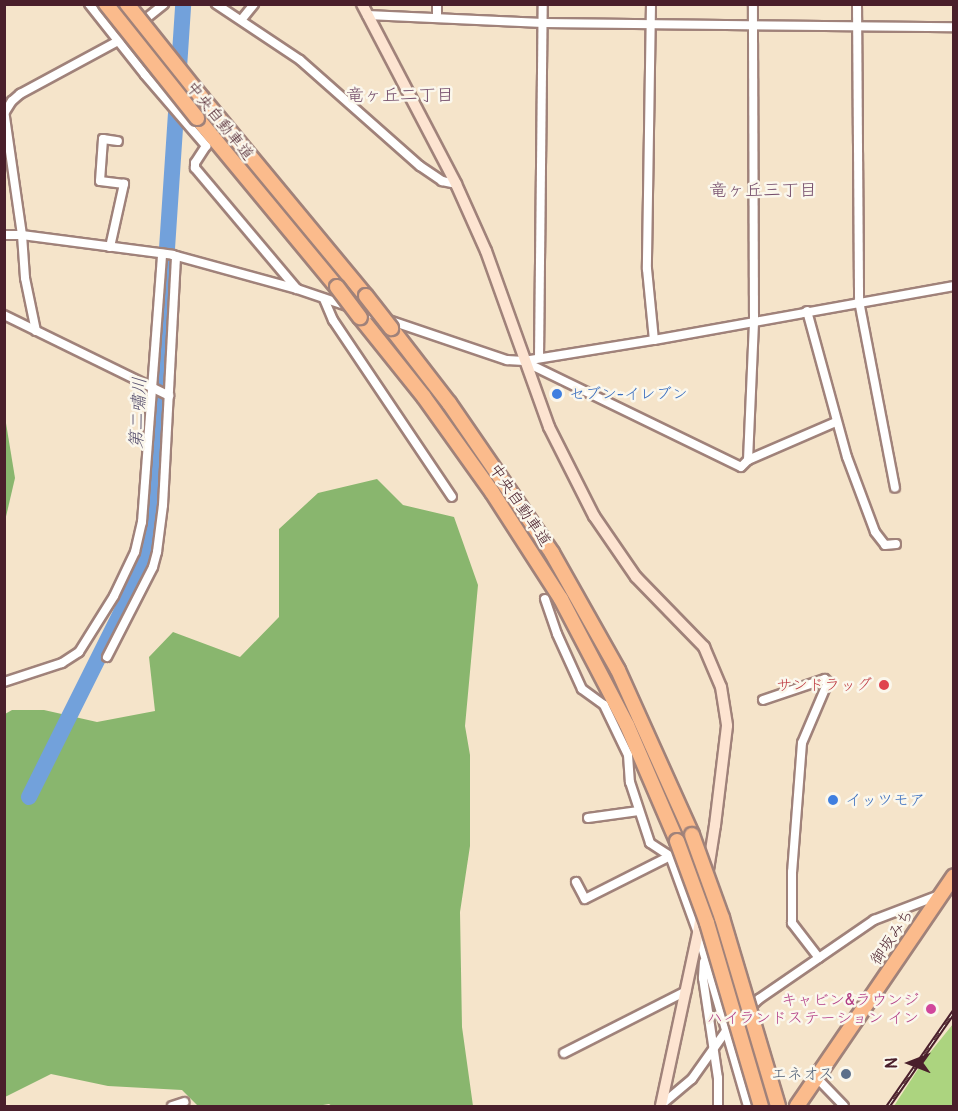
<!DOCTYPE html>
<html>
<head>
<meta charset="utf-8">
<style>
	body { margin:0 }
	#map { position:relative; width:958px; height:1111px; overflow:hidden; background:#f5e4ca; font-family:Pangolin,"Klee One",sans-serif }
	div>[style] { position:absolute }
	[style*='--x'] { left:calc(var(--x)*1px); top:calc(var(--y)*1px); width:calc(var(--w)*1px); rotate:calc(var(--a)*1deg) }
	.green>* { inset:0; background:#acd47f }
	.forest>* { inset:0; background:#89b66e }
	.river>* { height:16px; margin:-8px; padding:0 8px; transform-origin:8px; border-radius:8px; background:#72a1db }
	.roads { filter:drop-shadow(2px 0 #a0827a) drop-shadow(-2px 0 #a0827a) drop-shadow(0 2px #a0827a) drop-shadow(0 -2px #a0827a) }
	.street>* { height:8px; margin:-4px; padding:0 4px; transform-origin:4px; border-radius:4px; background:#fff }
	.secondary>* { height:10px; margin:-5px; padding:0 5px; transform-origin:5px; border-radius:5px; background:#fde4d1 }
	.highway>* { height:14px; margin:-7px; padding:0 7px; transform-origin:7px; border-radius:7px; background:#fbbb8c }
	.rail>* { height:5px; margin-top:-2.5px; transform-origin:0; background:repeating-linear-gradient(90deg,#fbf7ec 0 9px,#4a1f2b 0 18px); box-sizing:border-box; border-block:2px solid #4a1f2b }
	.bridges { filter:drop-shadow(2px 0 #a0827a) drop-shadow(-2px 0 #a0827a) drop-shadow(0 2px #a0827a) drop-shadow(0 -2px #a0827a) }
	.highway-bridge>* { height:14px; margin:-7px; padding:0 7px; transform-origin:7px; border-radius:7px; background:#fbbb8c }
	.dots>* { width:16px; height:16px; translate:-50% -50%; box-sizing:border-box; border:3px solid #fbf7ec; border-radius:50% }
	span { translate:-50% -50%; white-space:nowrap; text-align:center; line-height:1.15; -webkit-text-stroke:5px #fbf7ec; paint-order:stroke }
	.street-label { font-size:16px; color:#4a1f2b }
	.shop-label { font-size:16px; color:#366cbe }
	.left { translate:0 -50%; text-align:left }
	.health-label { font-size:16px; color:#be3a42 }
	.right { translate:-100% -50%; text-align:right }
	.hotel-label { font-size:16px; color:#b23c85 }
	.service-label { font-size:16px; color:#4e5e75 }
	.neighbourhood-label { font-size:18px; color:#744d6b }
	.water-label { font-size:18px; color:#5a5371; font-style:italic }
	.frame { position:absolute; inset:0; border:6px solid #4a1f2b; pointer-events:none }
	.north { position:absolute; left:880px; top:1033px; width:60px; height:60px; -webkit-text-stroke:4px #fbf7ec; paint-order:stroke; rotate:270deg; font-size:16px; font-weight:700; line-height:24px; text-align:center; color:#4a1f2b }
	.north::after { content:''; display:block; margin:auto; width:21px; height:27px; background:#4a1f2b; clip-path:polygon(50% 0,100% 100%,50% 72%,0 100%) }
</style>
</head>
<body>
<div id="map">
	<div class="green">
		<i style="clip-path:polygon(953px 1024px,953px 1106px,894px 1106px,924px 1060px)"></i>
	</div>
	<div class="forest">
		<i style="clip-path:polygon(4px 411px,15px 478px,5px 521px,4px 521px)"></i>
		<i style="clip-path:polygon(377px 479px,403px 505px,454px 517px,478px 585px,465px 726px,470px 755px,470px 846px,460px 912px,462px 1027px,473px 1106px,332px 1106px,329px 1104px,317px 1106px,198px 1106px,182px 1090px,108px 1086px,51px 1074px,5px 1097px,5px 714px,12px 710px,44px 710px,97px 722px,155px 711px,149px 657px,173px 632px,240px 657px,279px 617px,279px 529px,318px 493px)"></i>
	</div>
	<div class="river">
		<i style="--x:29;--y:797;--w:247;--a:-63.5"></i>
		<i style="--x:139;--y:576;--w:42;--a:-73.3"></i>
		<i style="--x:151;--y:536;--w:146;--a:-85.7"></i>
		<i style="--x:162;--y:390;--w:36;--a:-93"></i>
		<i style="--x:160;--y:354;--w:351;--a:-86.2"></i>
	</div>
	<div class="roads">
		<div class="street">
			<i style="--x:89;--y:4;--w:90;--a:51.7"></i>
			<i style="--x:145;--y:75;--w:94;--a:49.3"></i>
			<i style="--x:206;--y:146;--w:20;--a:123"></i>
			<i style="--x:195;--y:163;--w:5;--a:90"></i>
			<i style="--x:195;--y:168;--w:158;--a:49.9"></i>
			<i style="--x:216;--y:4;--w:101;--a:33.7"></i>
			<i style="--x:300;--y:60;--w:160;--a:41.5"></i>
			<i style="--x:420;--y:166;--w:27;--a:34"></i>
			<i style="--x:442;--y:181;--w:14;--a:12"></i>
			<i style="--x:651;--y:4;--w:265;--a:90.9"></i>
			<i style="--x:647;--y:269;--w:71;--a:84.4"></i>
			<i style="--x:857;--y:4;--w:297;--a:89.6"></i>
			<i style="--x:859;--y:301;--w:190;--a:79.1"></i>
			<i style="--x:367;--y:15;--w:176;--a:2.6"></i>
			<i style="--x:543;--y:23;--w:411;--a:0.6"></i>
			<i style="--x:437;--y:18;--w:14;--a:-90"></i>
			<i style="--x:242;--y:19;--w:19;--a:-51"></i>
			<i style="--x:4;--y:110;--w:126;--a:81.8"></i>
			<i style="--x:22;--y:235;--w:43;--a:86"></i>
			<i style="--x:25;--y:278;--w:54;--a:78.3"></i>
			<i style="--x:5;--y:112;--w:13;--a:-58"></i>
			<i style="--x:12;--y:101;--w:11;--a:-41"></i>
			<i style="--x:20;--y:94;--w:111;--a:-28.4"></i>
			<i style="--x:118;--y:41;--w:59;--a:-38.8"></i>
			<i style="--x:4;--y:235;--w:18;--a:0"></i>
			<i style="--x:22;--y:235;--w:152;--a:7.5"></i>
			<i style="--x:173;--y:255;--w:129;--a:15.3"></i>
			<i style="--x:297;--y:289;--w:222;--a:18.7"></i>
			<i style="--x:507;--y:360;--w:17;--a:3"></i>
			<i style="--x:524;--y:361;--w:132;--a:-9.2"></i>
			<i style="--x:654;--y:340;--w:305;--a:-10.2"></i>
			<i style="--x:110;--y:247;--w:65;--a:-77.5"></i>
			<i style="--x:124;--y:184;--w:24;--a:-173"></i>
			<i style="--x:100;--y:181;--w:42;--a:-85.9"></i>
			<i style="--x:103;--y:139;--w:15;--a:8"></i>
			<i style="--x:324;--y:299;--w:23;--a:67"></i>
			<i style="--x:333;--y:320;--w:213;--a:56.1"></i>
			<i style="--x:807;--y:311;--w:151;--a:74.7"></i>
			<i style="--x:847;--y:457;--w:80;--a:69.5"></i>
			<i style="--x:875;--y:532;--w:16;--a:52"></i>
			<i style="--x:885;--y:545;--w:11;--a:-5"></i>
			<i style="--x:4;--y:315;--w:184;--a:26.1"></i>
			<i style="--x:539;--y:358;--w:354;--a:-89.4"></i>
			<i style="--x:525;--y:362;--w:240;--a:25.9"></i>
			<i style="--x:741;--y:467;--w:10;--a:-45"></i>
			<i style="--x:748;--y:460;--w:140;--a:-87.5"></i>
			<i style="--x:754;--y:320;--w:316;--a:-90.2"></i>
			<i style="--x:748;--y:460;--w:96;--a:-23.4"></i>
			<i style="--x:545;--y:599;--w:37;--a:71"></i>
			<i style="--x:557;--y:634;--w:60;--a:65.6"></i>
			<i style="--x:582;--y:689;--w:27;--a:36"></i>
			<i style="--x:604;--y:705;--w:55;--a:64.4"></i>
			<i style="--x:628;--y:755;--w:27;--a:86"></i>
			<i style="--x:630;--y:782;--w:64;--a:71.8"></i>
			<i style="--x:650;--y:843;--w:24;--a:33"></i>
			<i style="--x:670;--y:856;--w:82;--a:70"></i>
			<i style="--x:698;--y:933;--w:180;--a:73.9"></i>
			<i style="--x:107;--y:657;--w:101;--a:-62.9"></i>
			<i style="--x:153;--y:567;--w:16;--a:-75"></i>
			<i style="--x:157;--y:552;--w:47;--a:-82.7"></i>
			<i style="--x:163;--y:505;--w:249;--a:-87"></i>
			<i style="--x:4;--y:682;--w:61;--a:-18.1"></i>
			<i style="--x:62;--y:663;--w:20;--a:-33"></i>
			<i style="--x:79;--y:652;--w:66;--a:-58"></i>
			<i style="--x:114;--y:596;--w:49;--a:-64.5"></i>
			<i style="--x:135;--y:552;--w:31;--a:-77"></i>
			<i style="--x:142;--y:522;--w:269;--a:-85.7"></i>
			<i style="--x:763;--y:700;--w:65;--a:-18.7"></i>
			<i style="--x:825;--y:679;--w:4;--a:45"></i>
			<i style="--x:828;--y:682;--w:66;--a:113.1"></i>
			<i style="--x:802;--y:743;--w:129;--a:94.4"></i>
			<i style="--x:792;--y:872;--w:51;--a:90"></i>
			<i style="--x:792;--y:923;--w:44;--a:52.4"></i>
			<i style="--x:588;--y:818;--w:51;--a:-7.8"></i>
			<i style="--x:576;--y:882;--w:19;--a:62"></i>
			<i style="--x:585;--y:899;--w:95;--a:-26.8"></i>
			<i style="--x:704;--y:962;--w:16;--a:94"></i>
			<i style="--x:703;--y:978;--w:101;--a:81.5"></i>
			<i style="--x:718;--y:1078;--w:28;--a:90"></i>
			<i style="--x:564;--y:1053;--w:137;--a:-26.9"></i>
			<i style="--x:816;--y:1077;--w:40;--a:46"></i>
			<i style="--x:661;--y:1105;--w:40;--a:-40"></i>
			<i style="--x:692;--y:1079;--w:59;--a:-54.7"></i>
			<i style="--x:726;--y:1031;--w:46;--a:-44.1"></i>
			<i style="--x:759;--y:999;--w:140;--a:-34.5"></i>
			<i style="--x:874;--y:920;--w:70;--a:-21"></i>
			<i style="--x:172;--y:1106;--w:13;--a:-18"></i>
		</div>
		<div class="secondary">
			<i style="--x:362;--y:4;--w:203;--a:62.4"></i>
			<i style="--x:456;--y:184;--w:73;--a:65.9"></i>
			<i style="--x:486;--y:251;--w:187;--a:70.3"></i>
			<i style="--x:549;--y:427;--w:100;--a:63.2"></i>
			<i style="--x:594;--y:516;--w:74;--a:55.5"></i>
			<i style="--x:636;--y:577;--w:98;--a:45.8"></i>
			<i style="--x:704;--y:647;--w:43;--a:67"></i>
			<i style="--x:721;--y:687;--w:39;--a:81"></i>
			<i style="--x:727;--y:726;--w:100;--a:96.9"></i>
			<i style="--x:715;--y:825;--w:109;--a:98.9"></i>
			<i style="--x:698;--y:933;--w:177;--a:102.1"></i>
		</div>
		<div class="highway">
			<i style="--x:202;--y:98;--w:257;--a:50.4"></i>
			<i style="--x:197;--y:118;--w:219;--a:50.4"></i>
			<i style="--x:360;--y:317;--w:102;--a:51.3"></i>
			<i style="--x:424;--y:397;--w:117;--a:54.4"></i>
			<i style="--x:492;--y:492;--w:127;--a:57.2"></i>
			<i style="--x:561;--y:599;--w:142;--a:62.4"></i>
			<i style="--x:627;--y:725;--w:126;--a:66.7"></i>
			<i style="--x:391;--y:328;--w:95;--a:52.3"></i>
			<i style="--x:449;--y:403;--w:182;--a:55.5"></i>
			<i style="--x:552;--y:553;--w:134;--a:60.6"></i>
			<i style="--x:618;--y:670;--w:181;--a:65.8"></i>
			<i style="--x:797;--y:1106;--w:278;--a:-55.7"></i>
		</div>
	</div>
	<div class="rail">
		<i style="--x:888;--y:1106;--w:116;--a:-55.2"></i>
	</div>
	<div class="bridges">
		<div class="highway-bridge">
			<i style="--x:106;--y:4;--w:146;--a:51.4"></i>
			<i style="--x:127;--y:4;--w:120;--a:51.4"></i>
			<i style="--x:337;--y:287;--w:38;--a:53"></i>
			<i style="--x:366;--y:296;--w:41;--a:52"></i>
			<i style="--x:692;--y:835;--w:88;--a:70.1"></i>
			<i style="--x:722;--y:918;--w:196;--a:73.4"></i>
			<i style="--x:677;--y:841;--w:87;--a:69.9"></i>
			<i style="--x:707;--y:923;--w:191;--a:73.6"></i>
		</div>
	</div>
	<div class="dots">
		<i style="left:557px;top:394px;background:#3f7fe0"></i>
		<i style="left:884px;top:685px;background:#e0444e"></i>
		<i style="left:833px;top:800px;background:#3f7fe0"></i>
		<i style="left:931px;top:1009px;background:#d1479c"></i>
		<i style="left:846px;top:1074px;background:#5c6f8a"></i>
	</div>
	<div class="street-label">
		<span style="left:220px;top:121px;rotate:51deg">中央自動車道</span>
		<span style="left:520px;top:505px;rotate:56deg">中央自動車道</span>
		<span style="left:892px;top:937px;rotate:-56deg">御坂みち</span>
	</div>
	<div class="shop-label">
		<span class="left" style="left:569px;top:394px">セブン-イレブン</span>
		<span class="left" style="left:845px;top:800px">イッツモア</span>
	</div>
	<div class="health-label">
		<span class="right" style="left:872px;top:685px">サンドラッグ</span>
	</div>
	<div class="hotel-label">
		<span class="right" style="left:919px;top:1009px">キャビン&amp;ラウンジ<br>ハイランドステーション イン</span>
	</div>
	<div class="service-label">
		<span class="right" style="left:834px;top:1074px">エネオス</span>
	</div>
	<div class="neighbourhood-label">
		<span style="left:400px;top:96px">竜ヶ丘二丁目</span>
		<span style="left:763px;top:191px">竜ヶ丘三丁目</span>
	</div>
	<div class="water-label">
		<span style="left:139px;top:413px;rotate:-87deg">第二嘯川</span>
	</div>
	<div class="frame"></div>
	<div class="north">N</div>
</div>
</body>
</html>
